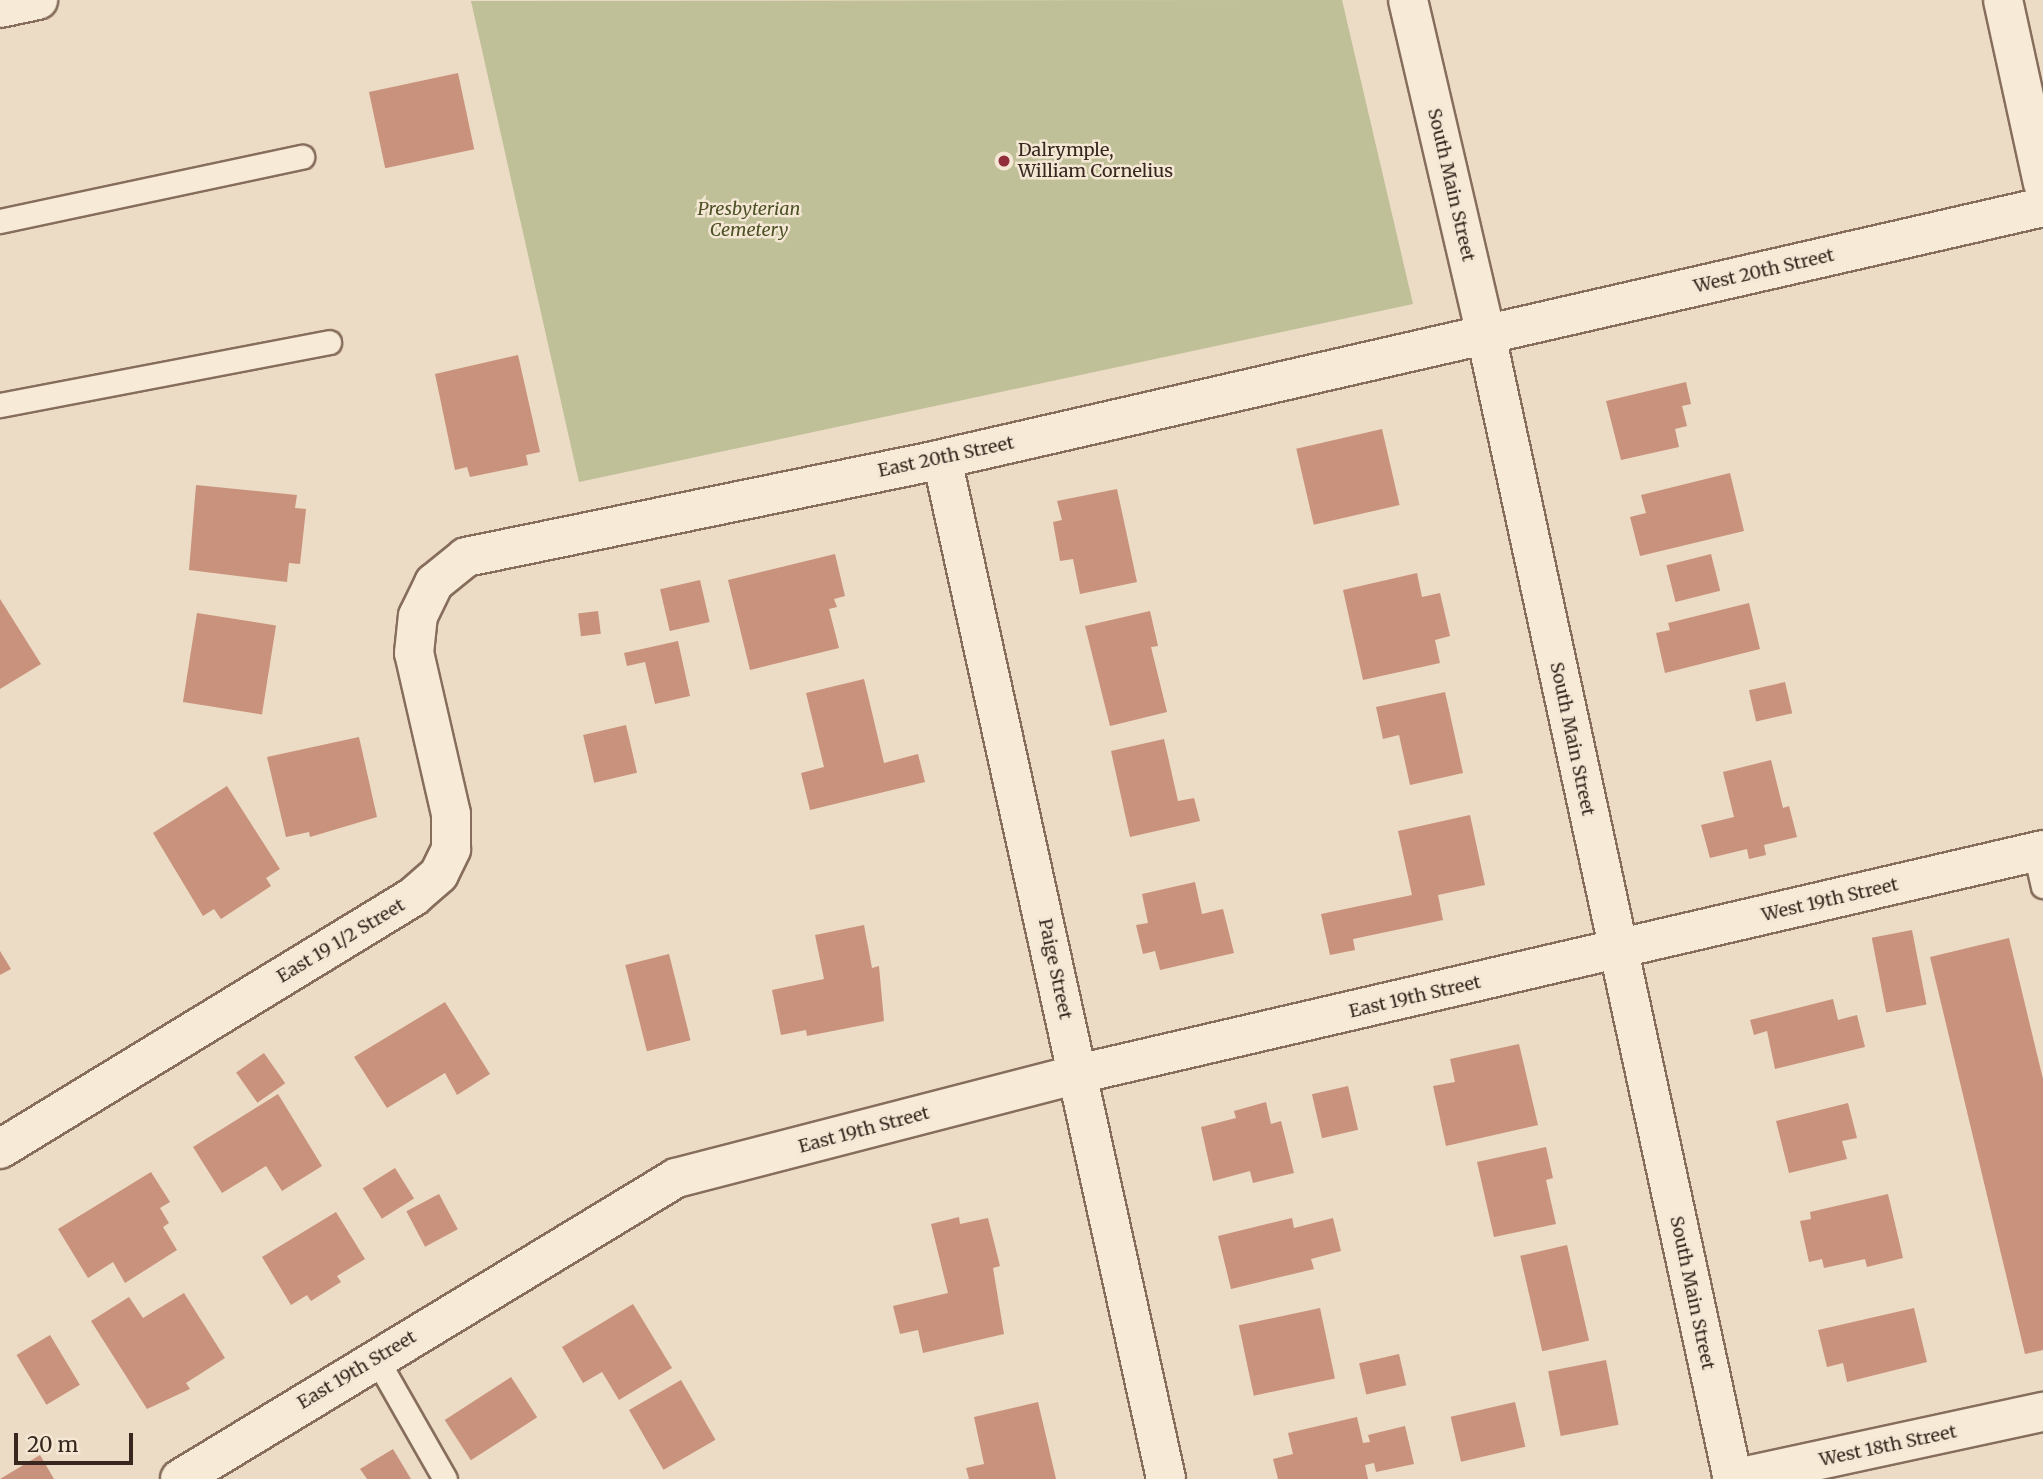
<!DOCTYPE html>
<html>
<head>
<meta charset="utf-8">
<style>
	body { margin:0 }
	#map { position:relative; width:2043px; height:1479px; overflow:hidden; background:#ecdbc5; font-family:Merriweather,serif }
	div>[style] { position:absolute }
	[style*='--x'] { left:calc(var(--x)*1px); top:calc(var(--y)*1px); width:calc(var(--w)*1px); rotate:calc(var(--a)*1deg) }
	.cemetery>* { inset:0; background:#bfbf98 }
	.building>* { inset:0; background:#c9927c; transform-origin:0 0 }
	.roads { filter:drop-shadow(2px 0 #866d5c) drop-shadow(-2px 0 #866d5c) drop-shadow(0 2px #866d5c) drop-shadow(0 -2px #866d5c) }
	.service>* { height:23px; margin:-11.5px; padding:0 11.5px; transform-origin:11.5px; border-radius:11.5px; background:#f7ead7 }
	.minor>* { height:38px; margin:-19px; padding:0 19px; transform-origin:19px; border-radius:19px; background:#f7ead7 }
	.tertiary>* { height:38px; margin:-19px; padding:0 19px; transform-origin:19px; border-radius:19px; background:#f7ead7 }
	.dots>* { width:19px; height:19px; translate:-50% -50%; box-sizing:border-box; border:4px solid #f4e7d4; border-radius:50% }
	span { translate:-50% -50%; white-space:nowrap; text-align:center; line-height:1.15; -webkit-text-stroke:5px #f4e7d4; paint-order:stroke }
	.poi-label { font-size:18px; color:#37271f }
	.left { translate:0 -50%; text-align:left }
	.street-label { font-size:18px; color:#37271f }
	.park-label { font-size:18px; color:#4d5226; font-style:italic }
	.scale { position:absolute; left:14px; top:1433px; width:119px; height:32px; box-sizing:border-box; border:4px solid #37271f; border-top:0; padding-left:9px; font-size:21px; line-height:24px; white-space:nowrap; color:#37271f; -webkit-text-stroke:5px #f4e7d4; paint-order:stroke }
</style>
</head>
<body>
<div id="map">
	<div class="cemetery">
		<i style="clip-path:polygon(1342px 0,1413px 304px,579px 482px,471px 1px)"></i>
	</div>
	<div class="building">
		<i style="left:458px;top:73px;width:78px;height:91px;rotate:78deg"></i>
		<i style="clip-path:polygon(518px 355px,540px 452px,526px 455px,528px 465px,470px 477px,467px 467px,455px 470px,435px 374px)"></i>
		<i style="clip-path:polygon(1686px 382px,1691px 404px,1682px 406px,1687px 426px,1675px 429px,1679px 447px,1621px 460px,1606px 401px)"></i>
		<i style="left:1382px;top:429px;width:78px;height:88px;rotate:77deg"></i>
		<i style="clip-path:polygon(1730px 473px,1744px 531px,1640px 556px,1630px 517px,1646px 513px,1641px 495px)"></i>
		<i style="clip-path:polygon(196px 485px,297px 495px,295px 508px,306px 509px,300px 564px,289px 563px,287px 582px,189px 570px)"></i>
		<i style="clip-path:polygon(1117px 489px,1137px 582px,1080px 594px,1073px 559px,1060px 561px,1053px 522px,1062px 520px,1057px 501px)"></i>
		<i style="clip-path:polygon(835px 554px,845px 596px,834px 599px,837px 607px,829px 609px,839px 648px,750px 670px,728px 580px)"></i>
		<i style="left:1711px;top:554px;width:38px;height:46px;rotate:76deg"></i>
		<i style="clip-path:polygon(1417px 573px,1422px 597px,1440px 593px,1450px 636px,1435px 640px,1440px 663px,1363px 680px,1343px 590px)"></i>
		<i style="left:700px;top:580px;width:43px;height:41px;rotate:77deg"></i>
		<i style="clip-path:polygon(0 599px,41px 664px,0 689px)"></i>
		<i style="clip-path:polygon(1749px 603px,1760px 649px,1665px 673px,1656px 633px,1670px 630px,1668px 623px)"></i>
		<i style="left:598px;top:611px;width:23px;height:20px;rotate:83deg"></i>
		<i style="clip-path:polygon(1150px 611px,1158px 646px,1151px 647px,1167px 712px,1110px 726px,1085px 626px)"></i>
		<i style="left:197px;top:613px;width:80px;height:90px;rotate:9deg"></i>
		<i style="clip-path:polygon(678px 641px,690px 696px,655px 704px,645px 662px,627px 666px,624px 653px)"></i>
		<i style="clip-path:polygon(864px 679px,884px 763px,918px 754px,925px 782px,810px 810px,801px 773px,824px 767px,806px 693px)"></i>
		<i style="left:1785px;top:682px;width:32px;height:37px;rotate:77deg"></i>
		<i style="clip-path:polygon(1445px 692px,1463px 773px,1410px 785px,1399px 735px,1383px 739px,1376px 707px)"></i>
		<i style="left:626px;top:725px;width:49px;height:44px;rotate:77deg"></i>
		<i style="clip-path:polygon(359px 737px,377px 817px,310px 837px,309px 832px,286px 837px,267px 757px)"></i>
		<i style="clip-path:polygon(1164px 739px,1178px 801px,1194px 798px,1200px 821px,1130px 837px,1111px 751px)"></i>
		<i style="clip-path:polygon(1771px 760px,1783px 808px,1789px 806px,1797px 837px,1764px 845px,1766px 855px,1749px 859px,1747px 849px,1710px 858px,1701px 825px,1734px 817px,1723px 772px)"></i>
		<i style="clip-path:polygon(227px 786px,280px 869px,266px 878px,271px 886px,221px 919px,214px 909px,203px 916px,153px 833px)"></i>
		<i style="clip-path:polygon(1470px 815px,1485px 885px,1438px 895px,1443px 920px,1353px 939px,1355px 950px,1330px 955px,1321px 914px,1412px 895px,1398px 831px)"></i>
		<i style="clip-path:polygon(1195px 882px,1202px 914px,1223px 909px,1234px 953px,1160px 970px,1155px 951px,1143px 954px,1136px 925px,1148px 923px,1142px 894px)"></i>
		<i style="clip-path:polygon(864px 925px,872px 968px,879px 966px,884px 1021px,807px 1036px,806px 1030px,781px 1035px,772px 990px,824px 979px,815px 935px)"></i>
		<i style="left:1912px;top:930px;width:76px;height:41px;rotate:79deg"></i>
		<i style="clip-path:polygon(2009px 938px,2043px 1079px,2043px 1350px,2025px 1354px,1930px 957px)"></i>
		<i style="clip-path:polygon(0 951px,11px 969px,0 975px)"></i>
		<i style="left:669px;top:954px;width:89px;height:45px;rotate:76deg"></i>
		<i style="clip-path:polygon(1833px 999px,1838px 1020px,1857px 1015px,1865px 1047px,1775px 1069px,1767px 1031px,1754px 1035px,1750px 1020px)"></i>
		<i style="clip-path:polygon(445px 1002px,490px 1074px,457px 1095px,445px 1073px,387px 1108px,354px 1057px)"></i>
		<i style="clip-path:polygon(1519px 1044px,1538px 1125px,1446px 1146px,1433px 1086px,1455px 1082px,1450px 1059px)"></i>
		<i style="left:264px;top:1053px;width:37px;height:34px;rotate:55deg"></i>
		<i style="left:1348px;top:1086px;width:45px;height:37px;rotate:77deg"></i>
		<i style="clip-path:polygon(278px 1094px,322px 1166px,282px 1191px,266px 1166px,222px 1193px,193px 1147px)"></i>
		<i style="clip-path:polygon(1266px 1102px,1271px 1124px,1281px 1121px,1294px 1173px,1253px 1183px,1250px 1171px,1213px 1181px,1201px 1127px,1236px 1118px,1234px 1111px)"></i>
		<i style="clip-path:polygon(1848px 1103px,1857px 1138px,1842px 1141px,1847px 1159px,1789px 1173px,1776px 1121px)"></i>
		<i style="clip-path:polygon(1546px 1147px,1553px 1178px,1546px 1180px,1556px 1224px,1494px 1237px,1477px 1162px)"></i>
		<i style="left:395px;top:1168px;width:36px;height:38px;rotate:58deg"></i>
		<i style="clip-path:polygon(151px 1172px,170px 1202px,160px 1208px,169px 1223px,163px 1227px,177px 1250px,125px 1283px,113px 1262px,88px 1278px,58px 1229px)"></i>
		<i style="left:439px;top:1194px;width:40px;height:37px;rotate:62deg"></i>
		<i style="clip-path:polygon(1888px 1194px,1903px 1258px,1867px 1267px,1865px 1259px,1824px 1268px,1822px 1259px,1809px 1262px,1800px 1221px,1811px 1219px,1810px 1212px)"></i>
		<i style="clip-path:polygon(336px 1212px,365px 1259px,337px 1276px,341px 1282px,311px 1301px,307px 1295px,291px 1305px,262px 1257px)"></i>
		<i style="clip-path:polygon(959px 1217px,960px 1224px,988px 1218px,1000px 1266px,993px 1268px,1004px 1334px,923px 1353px,918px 1330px,900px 1334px,893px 1306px,948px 1293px,931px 1224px)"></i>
		<i style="clip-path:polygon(1292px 1218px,1294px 1228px,1333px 1218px,1341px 1251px,1311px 1259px,1314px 1269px,1231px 1289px,1218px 1236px)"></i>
		<i style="left:1567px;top:1245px;width:98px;height:48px;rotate:77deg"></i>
		<i style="clip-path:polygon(184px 1293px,225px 1358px,186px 1383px,190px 1389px,147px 1409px,91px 1321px,129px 1297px,143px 1318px)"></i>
		<i style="clip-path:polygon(633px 1304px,672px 1368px,619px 1400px,602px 1372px,583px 1383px,562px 1347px)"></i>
		<i style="left:1320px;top:1308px;width:72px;height:83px;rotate:78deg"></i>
		<i style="clip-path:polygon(1914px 1308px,1927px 1362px,1847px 1382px,1843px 1363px,1827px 1367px,1818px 1330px)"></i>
		<i style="left:50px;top:1335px;width:58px;height:39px;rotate:59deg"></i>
		<i style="left:1399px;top:1354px;width:32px;height:41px;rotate:77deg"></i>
		<i style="left:1606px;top:1360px;width:66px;height:59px;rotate:79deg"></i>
		<i style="left:511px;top:1377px;width:48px;height:79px;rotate:57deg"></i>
		<i style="left:681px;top:1380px;width:69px;height:60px;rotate:60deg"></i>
		<i style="clip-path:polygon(1038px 1402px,1056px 1479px,969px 1479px,966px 1468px,984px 1464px,974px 1417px)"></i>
		<i style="left:1515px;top:1402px;width:46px;height:66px;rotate:77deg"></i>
		<i style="clip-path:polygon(1357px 1417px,1363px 1443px,1370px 1442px,1368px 1435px,1405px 1426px,1414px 1464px,1376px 1472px,1374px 1463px,1365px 1465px,1368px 1479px,1278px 1479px,1273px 1459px,1293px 1454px,1288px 1433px)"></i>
		<i style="clip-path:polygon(393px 1449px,411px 1479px,367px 1479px,360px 1469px)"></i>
		<i style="clip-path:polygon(40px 1455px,54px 1479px,0 1479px)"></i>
	</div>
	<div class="roads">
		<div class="service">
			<i style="--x:0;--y:221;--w:309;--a:-12"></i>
			<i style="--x:0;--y:405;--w:335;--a:-10.8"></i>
			<i style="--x:2035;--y:852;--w:35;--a:77"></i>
			<i style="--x:376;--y:1358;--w:139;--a:60.3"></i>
		</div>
		<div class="minor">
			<i style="--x:1408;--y:0;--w:344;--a:76.9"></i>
			<i style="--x:1486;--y:335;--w:1170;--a:77.82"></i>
			<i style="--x:2003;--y:0;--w:188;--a:77.7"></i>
			<i style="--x:0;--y:8;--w:39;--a:-12"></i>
			<i style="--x:942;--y:459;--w:1044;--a:77.61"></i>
			<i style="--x:0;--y:1149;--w:485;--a:-31.4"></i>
			<i style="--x:414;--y:896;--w:33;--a:-41"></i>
			<i style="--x:439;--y:874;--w:28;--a:-64"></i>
			<i style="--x:451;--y:849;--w:35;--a:-90"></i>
			<i style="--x:451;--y:814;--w:165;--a:-102.9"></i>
			<i style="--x:414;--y:653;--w:37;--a:-84"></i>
			<i style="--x:418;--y:616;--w:37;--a:-64"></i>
			<i style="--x:434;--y:583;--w:41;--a:-39.1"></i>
			<i style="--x:466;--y:557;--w:486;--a:-11.6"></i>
			<i style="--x:942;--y:459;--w:1129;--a:-12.89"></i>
			<i style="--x:180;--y:1479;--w:580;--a:-31.25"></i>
			<i style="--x:676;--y:1178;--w:415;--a:-14.5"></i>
			<i style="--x:1078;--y:1074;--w:991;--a:-13.07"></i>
		</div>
		<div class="tertiary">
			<i style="--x:1732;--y:1479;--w:318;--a:-12.2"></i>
		</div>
	</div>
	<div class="dots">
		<i style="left:1004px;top:161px;background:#922e3b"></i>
	</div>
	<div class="poi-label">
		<span class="left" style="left:1018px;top:161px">Dalrymple,<br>William Cornelius</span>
	</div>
	<div class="street-label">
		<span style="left:1451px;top:185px;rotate:77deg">South Main Street</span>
		<span style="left:1764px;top:271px;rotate:-13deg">West 20th Street</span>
		<span style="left:946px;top:457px;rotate:-12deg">East 20th Street</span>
		<span style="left:1572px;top:739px;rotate:78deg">South Main Street</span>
		<span style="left:1830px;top:900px;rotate:-13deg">West 19th Street</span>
		<span style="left:341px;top:941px;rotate:-31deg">East 19 1/2 Street</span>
		<span style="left:1055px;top:969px;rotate:78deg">Paige Street</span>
		<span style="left:1415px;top:997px;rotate:-13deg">East 19th Street</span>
		<span style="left:864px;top:1130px;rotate:-15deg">East 19th Street</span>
		<span style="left:1692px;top:1293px;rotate:78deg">South Main Street</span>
		<span style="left:357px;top:1370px;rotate:-31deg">East 19th Street</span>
		<span style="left:1888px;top:1446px;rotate:-12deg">West 18th Street</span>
	</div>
	<div class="park-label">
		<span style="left:749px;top:220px">Presbyterian<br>Cemetery</span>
	</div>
	<div class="scale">20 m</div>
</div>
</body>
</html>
